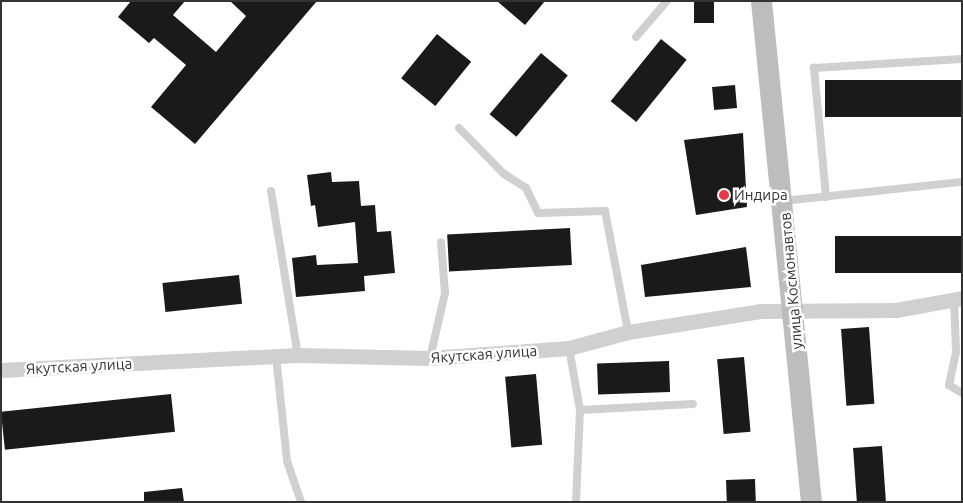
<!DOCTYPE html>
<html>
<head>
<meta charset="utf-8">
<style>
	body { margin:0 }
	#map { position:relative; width:963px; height:503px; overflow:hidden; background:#fff; font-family:Ubuntu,sans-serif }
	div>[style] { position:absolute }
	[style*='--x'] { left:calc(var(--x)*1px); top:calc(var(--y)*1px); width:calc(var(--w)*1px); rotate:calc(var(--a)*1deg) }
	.building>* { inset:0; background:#1a1a1a; transform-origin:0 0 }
	.lane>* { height:8px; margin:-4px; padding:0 4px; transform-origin:4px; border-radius:4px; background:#d0d0d0 }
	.street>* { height:15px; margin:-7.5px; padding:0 7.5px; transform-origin:7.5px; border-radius:7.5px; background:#d0d0d0 }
	.secondary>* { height:21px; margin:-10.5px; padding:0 10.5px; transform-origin:10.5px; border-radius:10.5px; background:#bdbdbd }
	.dots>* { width:14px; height:14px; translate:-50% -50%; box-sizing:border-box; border:2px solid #fff; border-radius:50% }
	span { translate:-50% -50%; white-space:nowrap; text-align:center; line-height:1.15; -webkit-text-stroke:5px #fff; paint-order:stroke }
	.poi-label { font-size:15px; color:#333 }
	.left { translate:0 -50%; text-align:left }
	.street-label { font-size:15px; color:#333 }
	.frame { position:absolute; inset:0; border:2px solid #333; pointer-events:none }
</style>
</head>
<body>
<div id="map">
	<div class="building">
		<i style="clip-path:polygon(131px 1px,185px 1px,173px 15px,216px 52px,246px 16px,230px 1px,317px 1px,195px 144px,151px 107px,186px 65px,154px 38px,149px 43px,118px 17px)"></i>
		<i style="clip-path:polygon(497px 1px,545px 1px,525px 25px)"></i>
		<i style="left:694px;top:1px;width:20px;height:22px"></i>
		<i style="left:437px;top:34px;width:44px;height:57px;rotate:39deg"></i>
		<i style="left:661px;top:39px;width:33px;height:80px;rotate:39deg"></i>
		<i style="left:541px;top:53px;width:35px;height:80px;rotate:40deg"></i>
		<i style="left:962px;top:80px;width:37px;height:137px;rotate:90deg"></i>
		<i style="left:735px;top:85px;width:23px;height:23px;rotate:85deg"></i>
		<i style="clip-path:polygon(743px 133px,747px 207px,696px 215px,684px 140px)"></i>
		<i style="clip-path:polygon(331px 172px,332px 182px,359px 181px,361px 206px,375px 205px,377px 232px,391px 231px,395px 273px,364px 276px,365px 291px,296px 297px,292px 258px,316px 255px,317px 265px,358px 263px,355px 222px,318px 227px,315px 205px,311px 206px,307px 175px)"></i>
		<i style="left:570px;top:228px;width:37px;height:123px;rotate:87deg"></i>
		<i style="left:962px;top:236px;width:37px;height:127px;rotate:90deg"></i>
		<i style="clip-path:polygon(746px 247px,751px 287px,645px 297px,641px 265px)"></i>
		<i style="left:239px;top:275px;width:29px;height:77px;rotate:84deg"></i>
		<i style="left:869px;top:327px;width:77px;height:28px;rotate:86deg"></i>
		<i style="left:744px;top:357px;width:75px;height:27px;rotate:85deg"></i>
		<i style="left:669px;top:361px;width:31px;height:72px;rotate:88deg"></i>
		<i style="left:536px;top:374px;width:71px;height:31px;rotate:85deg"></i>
		<i style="left:171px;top:394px;width:38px;height:171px;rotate:84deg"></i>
		<i style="left:882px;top:446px;width:56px;height:29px;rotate:86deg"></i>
		<i style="left:755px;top:479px;width:23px;height:29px;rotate:88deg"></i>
		<i style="clip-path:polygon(182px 488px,184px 502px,144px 502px,144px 492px)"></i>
	</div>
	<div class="lane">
		<i style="--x:636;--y:37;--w:48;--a:-49.3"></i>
		<i style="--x:459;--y:128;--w:64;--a:45.6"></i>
		<i style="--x:504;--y:174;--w:26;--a:32"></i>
		<i style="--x:526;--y:188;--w:28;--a:64"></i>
		<i style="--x:538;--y:213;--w:67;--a:-1.7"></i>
		<i style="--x:605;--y:211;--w:123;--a:79.2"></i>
		<i style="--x:271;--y:191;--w:166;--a:80.7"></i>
		<i style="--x:826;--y:197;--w:130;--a:-95.3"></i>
		<i style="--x:814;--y:68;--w:148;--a:-3.5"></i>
		<i style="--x:783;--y:201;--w:180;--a:-6.1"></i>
		<i style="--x:954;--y:299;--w:53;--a:87.8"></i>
		<i style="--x:956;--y:352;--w:34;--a:102"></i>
		<i style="--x:949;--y:385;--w:15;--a:32"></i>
		<i style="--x:569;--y:348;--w:63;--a:79.9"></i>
		<i style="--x:580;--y:410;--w:92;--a:92.5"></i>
		<i style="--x:276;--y:356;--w:106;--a:84"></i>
		<i style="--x:287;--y:461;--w:43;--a:71.1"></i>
		<i style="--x:430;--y:358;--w:67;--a:-77"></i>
		<i style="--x:445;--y:293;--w:51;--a:-94.5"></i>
		<i style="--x:580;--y:410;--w:113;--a:-3"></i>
	</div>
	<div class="street">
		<i style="--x:1;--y:370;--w:297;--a:-2.9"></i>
		<i style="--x:298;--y:355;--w:132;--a:1.3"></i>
		<i style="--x:430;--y:358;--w:139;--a:-4.1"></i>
		<i style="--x:569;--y:348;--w:61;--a:-15.2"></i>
		<i style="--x:628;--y:332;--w:134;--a:-9"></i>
		<i style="--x:760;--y:311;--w:136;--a:-0.4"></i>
		<i style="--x:896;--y:310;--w:67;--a:-10.3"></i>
	</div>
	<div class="secondary">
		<i style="--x:761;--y:1;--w:503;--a:84.3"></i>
	</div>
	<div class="dots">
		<i style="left:724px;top:195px;background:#e63946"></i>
	</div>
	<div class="poi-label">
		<span class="left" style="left:734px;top:195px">Индира</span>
	</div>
	<div class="street-label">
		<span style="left:791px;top:281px;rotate:-95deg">улица Космонавтов</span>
		<span style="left:484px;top:354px;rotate:-4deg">Якутская улица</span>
		<span style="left:79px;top:366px;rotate:-3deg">Якутская улица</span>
	</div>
	<div class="frame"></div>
</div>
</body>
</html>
